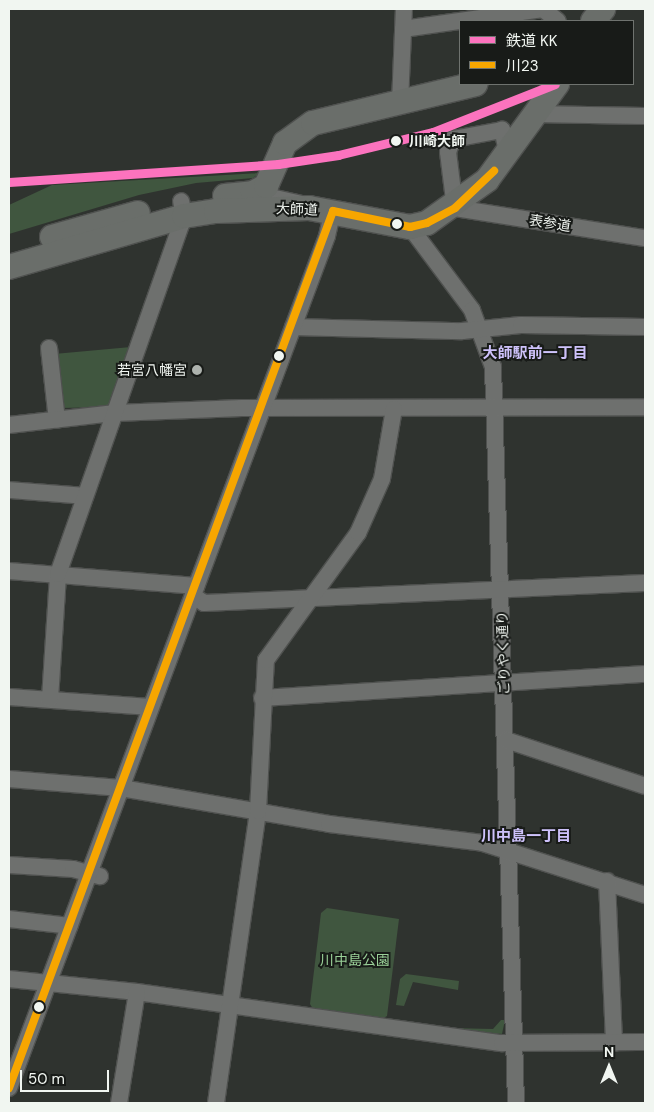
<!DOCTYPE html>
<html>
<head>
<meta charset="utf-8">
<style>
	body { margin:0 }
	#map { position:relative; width:654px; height:1112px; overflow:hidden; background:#2f332f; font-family:"DM Sans","Noto Sans JP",sans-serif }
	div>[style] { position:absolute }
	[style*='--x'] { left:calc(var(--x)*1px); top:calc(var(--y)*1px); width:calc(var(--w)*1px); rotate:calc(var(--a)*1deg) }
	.green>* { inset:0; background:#40563f }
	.roads { filter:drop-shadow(1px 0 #4f514f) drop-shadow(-1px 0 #4f514f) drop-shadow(0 1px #4f514f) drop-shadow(0 -1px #4f514f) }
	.minor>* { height:16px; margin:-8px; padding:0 8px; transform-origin:8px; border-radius:8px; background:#6e706e }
	.highway>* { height:24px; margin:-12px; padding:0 12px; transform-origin:12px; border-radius:12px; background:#6a6e6a }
	.bus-1>* { height:8px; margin:-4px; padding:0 4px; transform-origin:4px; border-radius:4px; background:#f7a600 }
	.rail-1>* { height:9px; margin:-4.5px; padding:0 4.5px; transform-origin:4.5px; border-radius:4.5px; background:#fc73be }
	.dots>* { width:14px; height:14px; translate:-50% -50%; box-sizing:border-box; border:2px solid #181b18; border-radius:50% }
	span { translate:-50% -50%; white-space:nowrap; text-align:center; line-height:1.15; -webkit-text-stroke:4px #181b18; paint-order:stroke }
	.stop-label { font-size:14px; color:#f1f6f1; font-weight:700 }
	.left { translate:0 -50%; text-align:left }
	.street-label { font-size:14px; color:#f1f6f1 }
	.poi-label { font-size:14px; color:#f1f6f1 }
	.right { translate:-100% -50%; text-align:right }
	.park-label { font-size:14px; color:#9ad098 }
	.neighbourhood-label { font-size:15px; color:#cec2fb; font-weight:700 }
	.frame { position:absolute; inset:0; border:10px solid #f1f6f1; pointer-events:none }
	.legend { position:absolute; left:459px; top:20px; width:175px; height:65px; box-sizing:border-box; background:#181b18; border:1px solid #6f736f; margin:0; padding:6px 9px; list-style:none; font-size:15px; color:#f1f6f1 }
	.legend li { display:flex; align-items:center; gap:10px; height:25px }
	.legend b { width:25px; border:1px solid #6f736f }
	.north { position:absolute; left:584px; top:1042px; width:50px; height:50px; -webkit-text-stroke:4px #181b18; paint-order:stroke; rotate:0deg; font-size:14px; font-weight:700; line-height:20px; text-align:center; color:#f1f6f1 }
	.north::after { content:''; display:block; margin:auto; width:18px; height:22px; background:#f1f6f1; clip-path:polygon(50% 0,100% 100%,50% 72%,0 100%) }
	.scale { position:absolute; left:20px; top:1070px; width:89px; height:22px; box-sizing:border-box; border:2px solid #f1f6f1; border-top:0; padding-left:6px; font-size:15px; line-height:18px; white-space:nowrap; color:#f1f6f1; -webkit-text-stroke:4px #181b18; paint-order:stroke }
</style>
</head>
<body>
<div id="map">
	<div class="green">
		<i style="clip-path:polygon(260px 173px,253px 178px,196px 183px,139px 195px,9px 234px,9px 205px,52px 185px)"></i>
		<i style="clip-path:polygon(131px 347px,110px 407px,60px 408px,54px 354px)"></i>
		<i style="clip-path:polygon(327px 908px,399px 919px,387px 1016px,382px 1019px,313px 1009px,310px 1004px,321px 913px)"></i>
		<i style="clip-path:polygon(406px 974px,459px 981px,458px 990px,413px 982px,404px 1006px,396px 1005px,400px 979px)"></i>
		<i style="clip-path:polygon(501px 1020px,505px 1020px,502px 1034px,449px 1028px,493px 1029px)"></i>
	</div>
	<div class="roads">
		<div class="minor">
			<i style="--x:403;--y:29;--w:141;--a:-8.1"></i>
			<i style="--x:543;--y:9;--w:19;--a:39"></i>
			<i style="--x:400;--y:103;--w:94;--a:-87.6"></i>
			<i style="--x:532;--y:114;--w:113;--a:1"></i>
			<i style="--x:507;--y:151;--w:22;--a:-103"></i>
			<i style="--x:502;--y:130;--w:50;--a:169.6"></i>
			<i style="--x:453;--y:139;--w:14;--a:111"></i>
			<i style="--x:448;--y:152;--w:56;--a:82.9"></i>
			<i style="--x:455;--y:208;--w:192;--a:9"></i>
			<i style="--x:410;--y:227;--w:104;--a:53.2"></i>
			<i style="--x:472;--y:310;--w:61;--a:69.8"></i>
			<i style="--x:493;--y:367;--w:736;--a:88.21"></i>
			<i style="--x:293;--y:327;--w:169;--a:1.4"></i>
			<i style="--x:462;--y:331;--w:59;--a:-5.8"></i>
			<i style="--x:521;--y:325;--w:124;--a:0.9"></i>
			<i style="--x:49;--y:348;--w:72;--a:83.7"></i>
			<i style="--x:9;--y:425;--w:107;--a:-6.5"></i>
			<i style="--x:115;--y:413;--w:127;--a:-2.3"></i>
			<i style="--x:242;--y:408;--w:403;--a:-0.1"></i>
			<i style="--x:9;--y:490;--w:76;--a:4.5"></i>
			<i style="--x:9;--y:571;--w:188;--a:4.6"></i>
			<i style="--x:193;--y:596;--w:13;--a:32"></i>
			<i style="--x:204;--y:603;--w:441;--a:-2.6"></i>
			<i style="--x:9;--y:697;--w:142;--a:4"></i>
			<i style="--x:262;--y:698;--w:384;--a:-3.6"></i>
			<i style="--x:50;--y:699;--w:125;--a:-86.3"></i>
			<i style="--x:58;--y:574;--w:380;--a:-70.6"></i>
			<i style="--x:184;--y:216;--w:15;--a:-101"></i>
			<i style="--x:506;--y:740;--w:146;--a:18.3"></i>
			<i style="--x:9;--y:779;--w:112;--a:4.6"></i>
			<i style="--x:121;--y:788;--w:211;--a:9.8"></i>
			<i style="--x:329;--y:824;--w:155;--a:7"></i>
			<i style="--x:483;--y:843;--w:170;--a:17.8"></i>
			<i style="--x:9;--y:865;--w:64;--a:3.6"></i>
			<i style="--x:73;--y:869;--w:28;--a:15"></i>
			<i style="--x:607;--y:881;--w:162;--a:87.5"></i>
			<i style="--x:9;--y:919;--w:61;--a:6.5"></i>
			<i style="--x:9;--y:979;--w:129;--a:5.8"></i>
			<i style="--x:137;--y:992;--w:369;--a:8"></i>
			<i style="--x:502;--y:1043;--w:143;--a:-0.4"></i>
			<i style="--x:9;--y:1088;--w:909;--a:-69.53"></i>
			<i style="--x:327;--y:236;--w:26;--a:-77"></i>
			<i style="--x:333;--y:211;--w:82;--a:-167.3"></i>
			<i style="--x:119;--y:1103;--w:112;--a:-80.8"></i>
			<i style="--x:216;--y:1103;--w:295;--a:-81.8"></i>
			<i style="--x:258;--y:811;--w:151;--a:-87"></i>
			<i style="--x:266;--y:660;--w:157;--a:-54.1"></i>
			<i style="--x:358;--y:533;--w:59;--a:-66"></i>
			<i style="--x:382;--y:479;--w:71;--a:-80.3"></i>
		</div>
		<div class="highway">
			<i style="--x:593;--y:21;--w:16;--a:-50"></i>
			<i style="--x:225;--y:196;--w:28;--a:-6"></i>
			<i style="--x:253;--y:193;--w:15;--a:-28"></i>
			<i style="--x:266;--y:186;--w:47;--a:-66.2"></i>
			<i style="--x:285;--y:143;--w:34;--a:-36"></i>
			<i style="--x:313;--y:123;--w:167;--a:-13.5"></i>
			<i style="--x:52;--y:237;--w:89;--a:-15.6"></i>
			<i style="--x:9;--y:267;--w:182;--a:-16.2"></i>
			<i style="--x:184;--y:216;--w:32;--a:-9"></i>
			<i style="--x:216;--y:211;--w:93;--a:-1.8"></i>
			<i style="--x:309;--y:208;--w:103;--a:10.7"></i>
			<i style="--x:410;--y:227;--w:17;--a:-13"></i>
			<i style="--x:427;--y:223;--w:74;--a:-35.6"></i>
			<i style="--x:487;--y:180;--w:119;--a:-53.9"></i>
		</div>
	</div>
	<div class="bus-1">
		<i style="--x:333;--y:211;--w:79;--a:11.7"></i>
		<i style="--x:410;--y:227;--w:17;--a:-13"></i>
		<i style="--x:427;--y:223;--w:32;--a:-28"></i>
		<i style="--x:455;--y:208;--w:54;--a:-43.5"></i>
		<i style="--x:9;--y:1088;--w:935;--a:-69.72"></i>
	</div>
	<div class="rail-1">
		<i style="--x:9;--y:182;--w:270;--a:-3.8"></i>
		<i style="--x:278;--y:164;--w:61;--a:-8.5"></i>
		<i style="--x:338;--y:155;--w:98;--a:-13.6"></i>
		<i style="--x:433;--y:132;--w:131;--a:-21.5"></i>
	</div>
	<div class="dots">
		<i style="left:396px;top:141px;background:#f1f6f1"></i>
		<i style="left:397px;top:224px;background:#f1f6f1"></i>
		<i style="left:279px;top:356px;background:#f1f6f1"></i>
		<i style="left:197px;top:370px;background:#adb2ad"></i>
		<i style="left:39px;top:1007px;background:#f1f6f1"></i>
	</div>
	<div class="stop-label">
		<span class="left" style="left:409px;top:141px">川崎大師</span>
	</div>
	<div class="street-label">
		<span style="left:297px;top:209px;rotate:2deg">大師道</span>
		<span style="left:550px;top:223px;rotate:9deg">表参道</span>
		<span style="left:503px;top:653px;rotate:-92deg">ごりやく通り</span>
	</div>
	<div class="poi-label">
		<span class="right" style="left:187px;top:370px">若宮八幡宮</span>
	</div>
	<div class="park-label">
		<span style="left:355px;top:960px">川中島公園</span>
	</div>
	<div class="neighbourhood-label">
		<span style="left:535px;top:354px">大師駅前一丁目</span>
		<span style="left:526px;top:837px">川中島一丁目</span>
	</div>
	<div class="frame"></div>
	<ul class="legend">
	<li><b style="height:6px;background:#fc73be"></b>鉄道 KK</li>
	<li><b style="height:6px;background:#f7a600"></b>川23</li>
	</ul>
	<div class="north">N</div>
	<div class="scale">50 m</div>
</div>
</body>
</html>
